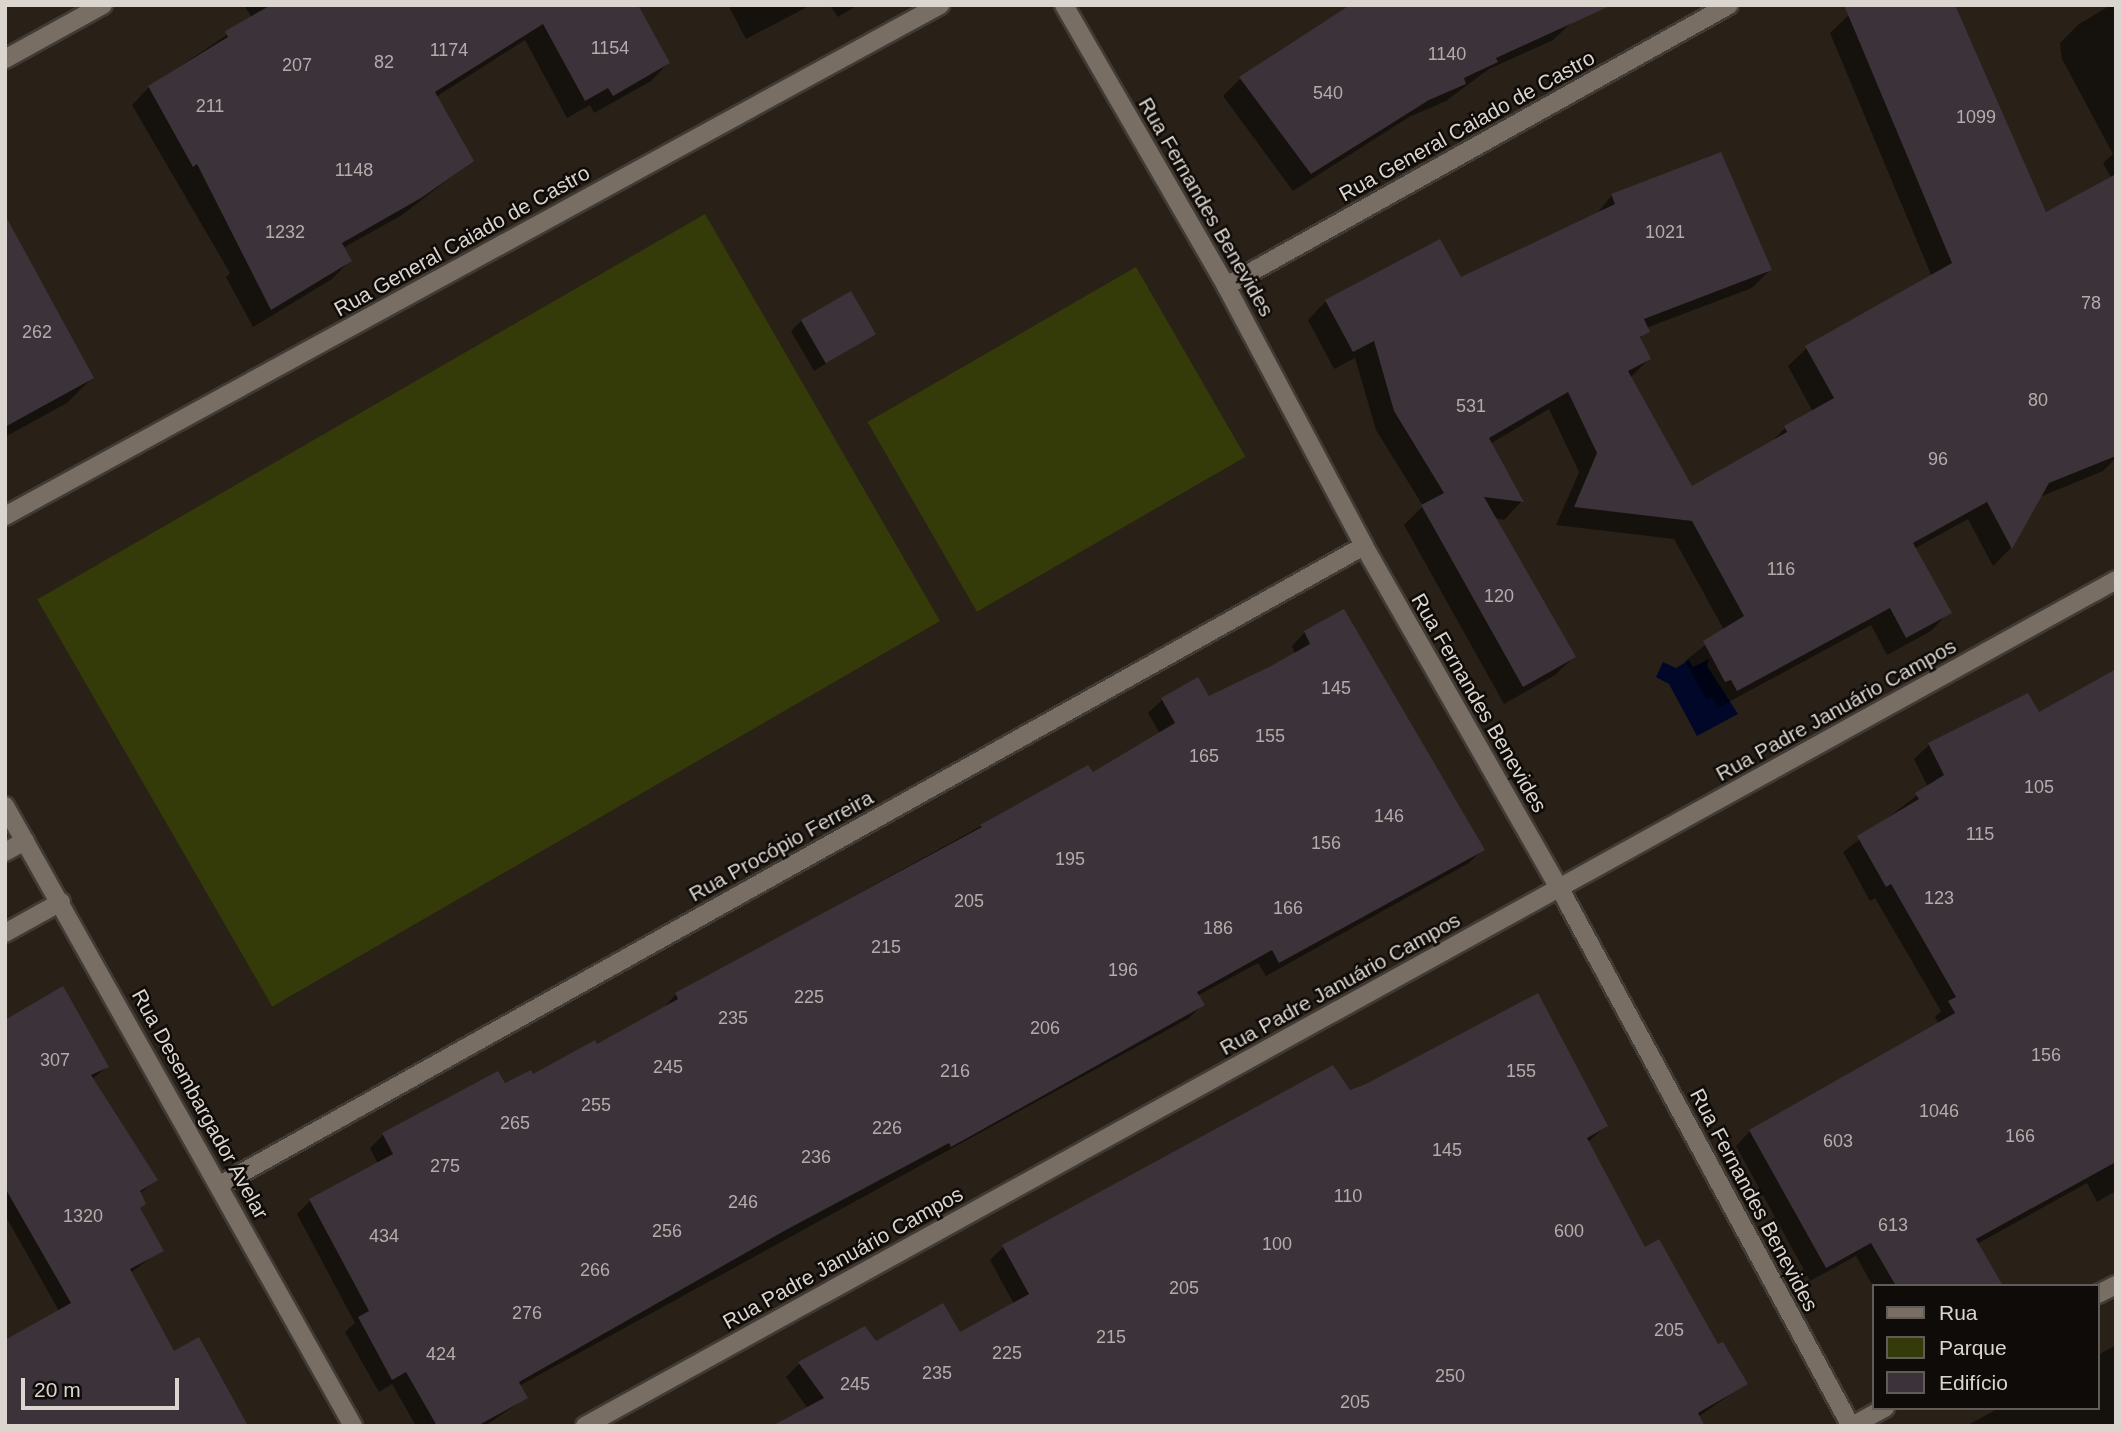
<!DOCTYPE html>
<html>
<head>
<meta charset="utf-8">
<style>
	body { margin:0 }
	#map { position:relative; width:2121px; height:1431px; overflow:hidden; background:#292118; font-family:Helvetica,sans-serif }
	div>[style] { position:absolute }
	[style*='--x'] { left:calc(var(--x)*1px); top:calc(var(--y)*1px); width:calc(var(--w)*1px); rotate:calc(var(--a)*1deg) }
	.green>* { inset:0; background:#343b08; transform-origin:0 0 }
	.water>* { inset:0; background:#000728 }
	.shadow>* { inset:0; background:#0007 }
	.building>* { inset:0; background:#3b323a; transform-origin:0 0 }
	.roads { filter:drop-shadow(2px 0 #413b35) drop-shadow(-2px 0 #413b35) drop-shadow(0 2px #413b35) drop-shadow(0 -2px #413b35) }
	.minor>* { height:18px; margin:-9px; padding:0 9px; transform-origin:9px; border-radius:9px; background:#786e64 }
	span { translate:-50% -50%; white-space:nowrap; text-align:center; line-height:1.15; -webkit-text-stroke:5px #0f0b08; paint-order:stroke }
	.number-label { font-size:18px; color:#b3acaa }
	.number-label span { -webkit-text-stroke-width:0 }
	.street-label { font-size:21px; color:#dbd5cf }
	.frame { position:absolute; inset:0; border:7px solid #dbd5cf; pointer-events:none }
	.legend { position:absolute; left:1872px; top:1284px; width:228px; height:126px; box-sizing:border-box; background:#0f0b08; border:2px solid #615c58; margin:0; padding:9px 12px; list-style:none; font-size:21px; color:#dbd5cf }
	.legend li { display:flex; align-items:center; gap:14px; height:35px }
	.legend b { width:35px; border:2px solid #615c58 }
	.scale { position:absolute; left:21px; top:1378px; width:158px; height:32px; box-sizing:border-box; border:4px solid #dbd5cf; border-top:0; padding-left:9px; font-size:21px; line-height:24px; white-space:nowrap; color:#dbd5cf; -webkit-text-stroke:5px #0f0b08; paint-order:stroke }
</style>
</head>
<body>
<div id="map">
	<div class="green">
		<i style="left:705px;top:214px;width:470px;height:771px;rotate:60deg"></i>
		<i style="left:1136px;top:267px;width:219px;height:310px;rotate:60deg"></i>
	</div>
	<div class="water">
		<i style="clip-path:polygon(1709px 659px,1707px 666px,1738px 714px,1697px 736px,1669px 684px,1656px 677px,1663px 662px,1676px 668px,1689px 660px,1693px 667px)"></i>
	</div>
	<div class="shadow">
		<i style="clip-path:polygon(244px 5px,636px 5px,668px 63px,651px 81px,594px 113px,590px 105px,567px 118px,525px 40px,436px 97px,472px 161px,402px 215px,343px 248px,350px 261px,332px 279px,253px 327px,226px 277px,230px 273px,132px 105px,149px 87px,252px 18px)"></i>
		<i style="clip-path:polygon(728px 5px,811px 5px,746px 39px)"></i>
		<i style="clip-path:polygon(830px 5px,858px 5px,838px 17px)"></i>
		<i style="clip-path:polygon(2111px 5px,2116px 5px,2116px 458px,2103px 471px,2040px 497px,2011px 548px,1993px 566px,1968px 519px,1914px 549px,1949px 612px,1931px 631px,1887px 655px,1871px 625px,1718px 708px,1712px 697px,1706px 699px,1685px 661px,1724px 630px,1674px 539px,1556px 525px,1579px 472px,1549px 409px,1490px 444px,1522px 501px,1504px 520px,1494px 518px,1574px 657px,1555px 675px,1504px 704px,1404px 525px,1423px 506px,1376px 430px,1355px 358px,1334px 369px,1308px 320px,1326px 301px,1460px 280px,1595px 216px,1612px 195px,1770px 270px,1752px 288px,1646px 328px,1640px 340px,1649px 359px,1630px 378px,1692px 488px,1767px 446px,1785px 428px,1813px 412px,1788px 366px,1807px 348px,1932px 277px,1830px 33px,1849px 15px,2045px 215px,2111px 177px,2103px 163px,2113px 154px,2062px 59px,2060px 43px,2079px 24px)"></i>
		<i style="clip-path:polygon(1571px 23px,1553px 40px,1489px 69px,1446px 101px,1409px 117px,1293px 191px,1223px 96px,1241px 78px)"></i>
		<i style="clip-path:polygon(5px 218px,92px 378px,67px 403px,5px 437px)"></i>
		<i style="clip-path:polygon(801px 321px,874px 333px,814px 371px,791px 331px)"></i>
		<i style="clip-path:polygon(1305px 632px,1483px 849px,1469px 863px,1266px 976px,1258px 963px,1197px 996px,1202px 1005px,1189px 1018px,519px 1386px,526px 1398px,485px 1426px,416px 1426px,392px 1384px,379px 1392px,345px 1332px,355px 1323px,297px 1214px,310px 1201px,378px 1164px,370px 1148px,383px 1135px,532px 1077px,596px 1046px,663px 1009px,676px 994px,981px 826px,1092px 775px,1160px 734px,1148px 713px,1162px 700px,1208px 698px,1295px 654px,1292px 646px)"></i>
		<i style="clip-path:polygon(2116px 671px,2116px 1191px,2097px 1202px,2087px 1183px,1977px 1244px,1997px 1286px,1874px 1288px,1856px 1256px,1810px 1281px,1736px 1146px,1750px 1131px,1939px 1024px,1935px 1017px,1941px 1011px,1875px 898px,1870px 901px,1843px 852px,1928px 787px,1914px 759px,1929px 745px,2039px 714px)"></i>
		<i style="clip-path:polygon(5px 1020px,107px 1067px,92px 1079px,156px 1180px,139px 1194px,138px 1209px,162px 1250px,130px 1273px,173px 1354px,59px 1311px,5px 1215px)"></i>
		<i style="clip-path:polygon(1349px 1092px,1606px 1126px,1588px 1142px,1644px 1249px,1745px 1384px,1698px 1417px,808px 1409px,786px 1377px,799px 1364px,876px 1343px,960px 1334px,1014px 1304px,990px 1260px,1003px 1247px)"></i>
		<i style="clip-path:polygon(2116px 1345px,2116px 1426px,1966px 1426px,1999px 1408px,2098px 1408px,2098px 1355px)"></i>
	</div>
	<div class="building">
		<i style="clip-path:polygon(271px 5px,638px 5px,670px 63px,613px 96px,608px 88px,585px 101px,543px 24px,435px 92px,474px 161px,421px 198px,342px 243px,352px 261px,271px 310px,197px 164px,193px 167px,148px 86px,228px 37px,225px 31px)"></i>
		<i style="clip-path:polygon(1350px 5px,1612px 5px,1496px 58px,1498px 62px,1464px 78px,1466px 84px,1429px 100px,1311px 174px,1239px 77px)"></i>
		<i style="clip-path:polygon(1844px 5px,1955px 5px,2046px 212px,2116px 174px,2116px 456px,2049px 483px,2012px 549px,1987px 502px,1913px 543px,1952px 613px,1906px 638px,1890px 608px,1737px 691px,1731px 680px,1725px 682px,1703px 641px,1744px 616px,1692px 521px,1574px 507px,1597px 453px,1568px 392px,1489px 438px,1524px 502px,1484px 497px,1576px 657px,1523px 687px,1421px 505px,1444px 493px,1394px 411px,1374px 341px,1353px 352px,1325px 300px,1440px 239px,1461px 277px,1615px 204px,1611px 194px,1721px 152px,1772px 270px,1644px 319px,1650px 332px,1640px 337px,1651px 359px,1628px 371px,1692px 486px,1787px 432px,1784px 426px,1834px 398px,1805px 346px,1952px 263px)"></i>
		<i style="clip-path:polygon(5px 215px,94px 378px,5px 427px)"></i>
		<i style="left:851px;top:291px;width:50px;height:58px;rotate:60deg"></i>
		<i style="clip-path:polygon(1344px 609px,1485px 850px,1279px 963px,1272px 950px,1197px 992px,1205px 1005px,951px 1147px,949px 1143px,784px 1231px,519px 1382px,528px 1398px,477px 1426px,437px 1426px,406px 1372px,392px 1380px,358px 1317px,369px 1311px,309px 1199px,393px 1154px,382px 1133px,498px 1071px,505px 1083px,531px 1070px,533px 1074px,595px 1040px,597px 1044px,678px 999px,675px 993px,982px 827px,980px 825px,1088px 765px,1093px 772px,1175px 723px,1161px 698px,1198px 677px,1209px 696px,1271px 666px,1310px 644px,1304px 631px)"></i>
		<i style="clip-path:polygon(2116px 669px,2116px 1162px,1976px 1239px,2003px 1286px,1896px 1286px,1871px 1243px,1826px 1268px,1749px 1130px,1955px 1013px,1948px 1001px,1956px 997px,1891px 884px,1886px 887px,1857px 836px,1919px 799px,1915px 793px,1944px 775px,1928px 743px,2028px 693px,2039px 712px)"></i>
		<i style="clip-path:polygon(63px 986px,109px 1067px,91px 1075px,158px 1180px,140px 1191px,146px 1204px,140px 1208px,164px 1251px,130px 1269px,174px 1351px,199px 1337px,248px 1426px,5px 1426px,5px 1340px,71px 1303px,5px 1188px,5px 1020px)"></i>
		<i style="clip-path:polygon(1538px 993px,1608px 1126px,1587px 1138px,1645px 1247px,1659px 1239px,1718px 1344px,1723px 1342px,1748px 1384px,1698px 1413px,1705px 1426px,772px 1426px,824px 1398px,798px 1362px,865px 1326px,876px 1341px,943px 1303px,960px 1332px,1029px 1294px,1002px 1245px,1333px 1065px,1350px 1090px,1366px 1084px)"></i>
	</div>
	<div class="roads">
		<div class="minor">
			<i style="--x:1064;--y:5;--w:324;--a:60"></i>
			<i style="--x:1226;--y:286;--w:294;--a:62"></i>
			<i style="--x:1364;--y:546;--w:395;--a:60.3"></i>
			<i style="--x:1560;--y:889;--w:611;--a:61.55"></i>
			<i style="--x:5;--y:59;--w:112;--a:-28.9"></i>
			<i style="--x:1226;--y:286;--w:576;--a:-29.19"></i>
			<i style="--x:5;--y:516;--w:1066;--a:-28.66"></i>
			<i style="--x:5;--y:806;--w:711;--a:60.69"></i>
			<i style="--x:5;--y:852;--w:23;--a:-29"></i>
			<i style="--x:5;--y:933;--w:64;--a:-29"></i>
			<i style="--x:220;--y:1185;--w:1310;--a:-29.19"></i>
			<i style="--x:2098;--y:1294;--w:20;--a:-27"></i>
			<i style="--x:585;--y:1426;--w:1749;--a:-28.92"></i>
			<i style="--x:1852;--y:1426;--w:38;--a:-29"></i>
		</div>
	</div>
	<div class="number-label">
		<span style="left:610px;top:48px">1154</span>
		<span style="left:449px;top:50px">1174</span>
		<span style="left:1447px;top:54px">1140</span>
		<span style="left:384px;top:62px">82</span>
		<span style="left:297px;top:65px">207</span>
		<span style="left:1328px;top:93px">540</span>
		<span style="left:210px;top:106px">211</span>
		<span style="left:1976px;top:117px">1099</span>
		<span style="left:354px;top:170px">1148</span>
		<span style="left:285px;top:232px">1232</span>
		<span style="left:1665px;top:232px">1021</span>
		<span style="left:2091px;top:303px">78</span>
		<span style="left:37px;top:332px">262</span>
		<span style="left:2038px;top:400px">80</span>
		<span style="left:1471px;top:406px">531</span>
		<span style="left:1938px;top:459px">96</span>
		<span style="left:1781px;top:569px">116</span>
		<span style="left:1499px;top:596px">120</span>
		<span style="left:1336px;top:688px">145</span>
		<span style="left:1270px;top:736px">155</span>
		<span style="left:1204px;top:756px">165</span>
		<span style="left:2039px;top:787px">105</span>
		<span style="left:1389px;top:816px">146</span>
		<span style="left:1980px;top:834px">115</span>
		<span style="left:1326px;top:843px">156</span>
		<span style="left:1070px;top:859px">195</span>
		<span style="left:1939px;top:898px">123</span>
		<span style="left:969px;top:901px">205</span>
		<span style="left:1288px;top:908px">166</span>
		<span style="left:1218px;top:928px">186</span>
		<span style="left:886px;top:947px">215</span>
		<span style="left:1123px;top:970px">196</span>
		<span style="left:809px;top:997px">225</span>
		<span style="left:733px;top:1018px">235</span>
		<span style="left:1045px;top:1028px">206</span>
		<span style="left:2046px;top:1055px">156</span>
		<span style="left:55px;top:1060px">307</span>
		<span style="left:668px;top:1067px">245</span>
		<span style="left:955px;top:1071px">216</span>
		<span style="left:1521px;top:1071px">155</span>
		<span style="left:596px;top:1105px">255</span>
		<span style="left:1939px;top:1111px">1046</span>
		<span style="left:515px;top:1123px">265</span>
		<span style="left:887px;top:1128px">226</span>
		<span style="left:2020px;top:1136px">166</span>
		<span style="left:1838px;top:1141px">603</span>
		<span style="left:1447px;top:1150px">145</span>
		<span style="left:816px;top:1157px">236</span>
		<span style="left:445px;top:1166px">275</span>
		<span style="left:1348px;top:1196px">110</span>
		<span style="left:743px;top:1202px">246</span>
		<span style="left:83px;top:1216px">1320</span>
		<span style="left:1893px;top:1225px">613</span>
		<span style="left:667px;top:1231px">256</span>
		<span style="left:1569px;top:1231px">600</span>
		<span style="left:384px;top:1236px">434</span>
		<span style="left:1277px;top:1244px">100</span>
		<span style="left:595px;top:1270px">266</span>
		<span style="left:1184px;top:1288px">205</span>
		<span style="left:527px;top:1313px">276</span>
		<span style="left:1669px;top:1330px">205</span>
		<span style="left:1111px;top:1337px">215</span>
		<span style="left:1007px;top:1353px">225</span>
		<span style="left:441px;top:1354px">424</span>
		<span style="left:937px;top:1373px">235</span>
		<span style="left:1450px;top:1376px">250</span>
		<span style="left:855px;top:1384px">245</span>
		<span style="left:1355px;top:1402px">205</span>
	</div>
	<div class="street-label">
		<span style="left:1467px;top:126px;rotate:-29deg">Rua General Caiado de Castro</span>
		<span style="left:1206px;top:207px;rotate:60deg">Rua Fernandes Benevides</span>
		<span style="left:462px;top:241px;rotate:-29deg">Rua General Caiado de Castro</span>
		<span style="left:1479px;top:703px;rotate:60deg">Rua Fernandes Benevides</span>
		<span style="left:1836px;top:710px;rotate:-29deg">Rua Padre Januário Campos</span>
		<span style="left:781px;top:846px;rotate:-29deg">Rua Procópio Ferreira</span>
		<span style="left:1340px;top:984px;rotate:-29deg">Rua Padre Januário Campos</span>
		<span style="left:200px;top:1104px;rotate:61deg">Rua Desembargador Avelar</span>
		<span style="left:1754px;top:1200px;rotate:62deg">Rua Fernandes Benevides</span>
		<span style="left:843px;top:1258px;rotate:-29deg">Rua Padre Januário Campos</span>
	</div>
	<div class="frame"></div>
	<ul class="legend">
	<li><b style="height:9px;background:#786e64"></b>Rua</li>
	<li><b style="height:19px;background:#343b08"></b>Parque</li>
	<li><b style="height:19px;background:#3b323a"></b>Edifício</li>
	</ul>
	<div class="scale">20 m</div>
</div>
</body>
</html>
